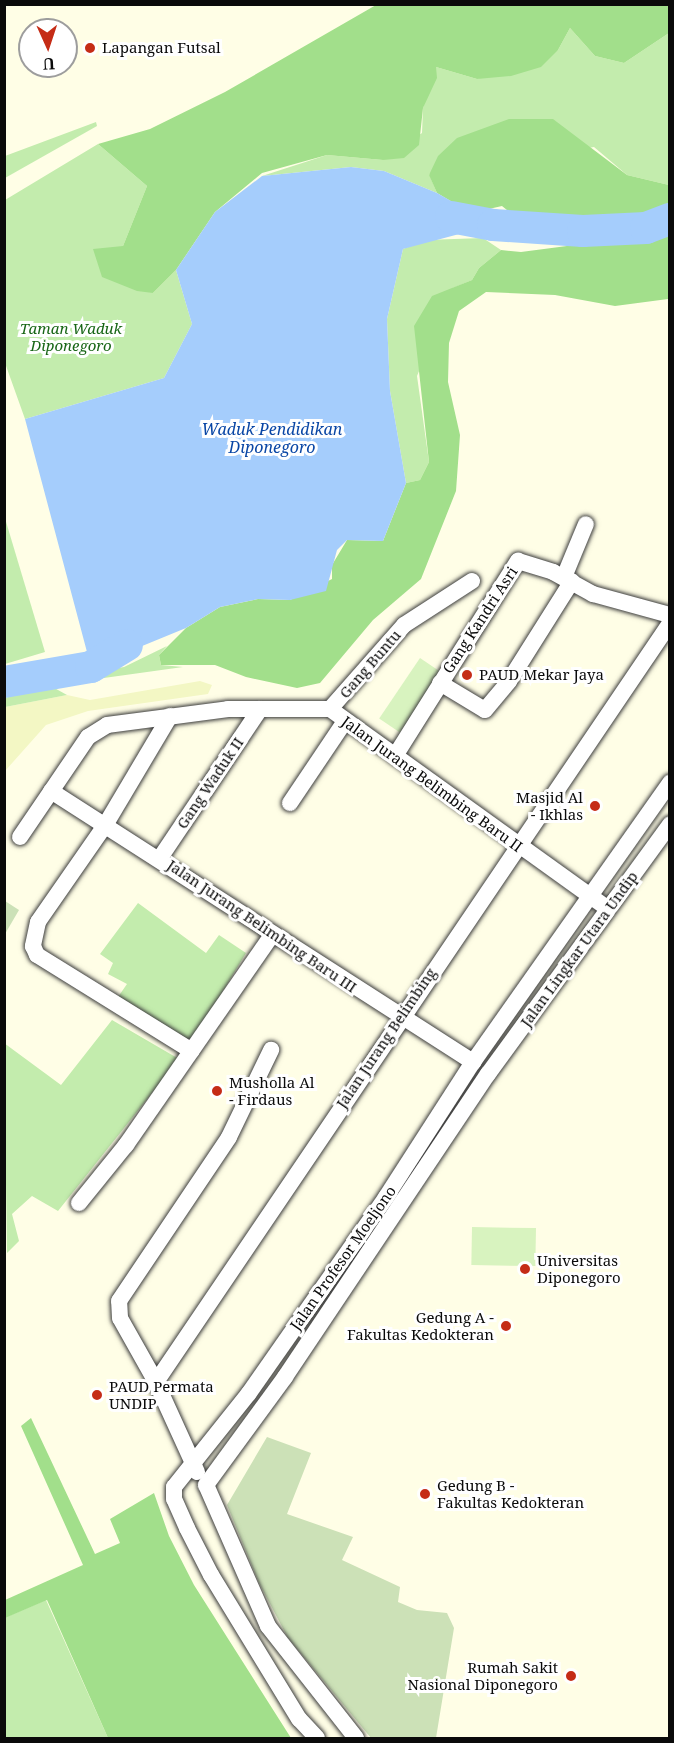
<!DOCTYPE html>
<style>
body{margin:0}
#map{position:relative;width:674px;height:1743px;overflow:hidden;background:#fffee6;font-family:"Noto Serif",serif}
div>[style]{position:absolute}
.farmland>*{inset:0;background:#f3f7c4}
.green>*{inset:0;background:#c3ecad}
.forest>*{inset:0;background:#a2df8b}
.cemetery>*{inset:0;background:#cce1b7}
.pitch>*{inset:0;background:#d8f3bf;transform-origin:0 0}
.water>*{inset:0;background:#a5cdfc}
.river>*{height:32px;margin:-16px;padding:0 16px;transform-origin:16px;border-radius:16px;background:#a5cdfc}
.roads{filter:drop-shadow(0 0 2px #3d3d3d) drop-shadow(0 0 2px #3d3d3d)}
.minor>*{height:16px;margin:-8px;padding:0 8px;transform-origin:8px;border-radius:8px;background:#fff}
.dots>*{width:16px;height:16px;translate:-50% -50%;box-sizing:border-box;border:3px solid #fff;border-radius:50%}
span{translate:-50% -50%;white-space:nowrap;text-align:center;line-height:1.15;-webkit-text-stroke:6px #fff;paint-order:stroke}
.poi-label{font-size:15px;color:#0a0a0a}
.left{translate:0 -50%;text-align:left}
.right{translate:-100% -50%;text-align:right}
.park-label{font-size:15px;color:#186616;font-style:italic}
.street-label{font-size:15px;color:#0a0a0a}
.water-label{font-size:16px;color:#0946a5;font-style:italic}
.frame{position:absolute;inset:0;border:6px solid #0a0a0a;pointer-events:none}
.north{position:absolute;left:18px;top:18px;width:60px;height:60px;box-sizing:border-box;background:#fff;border:2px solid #9d9d9d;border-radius:50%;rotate:177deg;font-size:16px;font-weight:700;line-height:24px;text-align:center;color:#0a0a0a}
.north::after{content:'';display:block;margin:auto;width:21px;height:27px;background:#c52c16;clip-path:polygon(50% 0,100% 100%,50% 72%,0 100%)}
</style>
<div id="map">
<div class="farmland">
<i style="clip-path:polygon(200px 681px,212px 685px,208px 694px,88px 711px,46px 725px,5px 771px,5px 707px,67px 695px,90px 700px)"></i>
</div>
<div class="green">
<i style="clip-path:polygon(570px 28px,595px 56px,624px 63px,669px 33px,669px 185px,627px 175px,594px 147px,429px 174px,437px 193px,384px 171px,351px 167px,262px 176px,327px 155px,383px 160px,422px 133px,423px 108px,436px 67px,477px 79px,558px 50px)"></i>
<i style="clip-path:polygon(96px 122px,97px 126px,5px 178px,5px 156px)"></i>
<i style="clip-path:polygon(98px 144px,147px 186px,123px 246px,153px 293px,176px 270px,192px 324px,164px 378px,25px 419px,5px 363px,5px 200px)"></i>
<i style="clip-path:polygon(483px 238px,501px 250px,479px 268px,472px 280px,453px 288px,417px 376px,429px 462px,420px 480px,406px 483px,390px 391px,387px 319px,403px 249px,426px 240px)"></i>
<i style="clip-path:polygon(4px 515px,45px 652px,5px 664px,4px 664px)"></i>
<i style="clip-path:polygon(167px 646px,159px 655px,161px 665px,183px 667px,75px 682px,74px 676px,124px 667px)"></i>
<i style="clip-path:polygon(49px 685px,67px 695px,5px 707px,5px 698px)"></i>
<i style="clip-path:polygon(138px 903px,206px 953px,219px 935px,246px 953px,194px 1039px,182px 1039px,118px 997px,127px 984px,108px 974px,113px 963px,100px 954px)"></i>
<i style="clip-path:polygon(112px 1020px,179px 1059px,58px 1211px,32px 1196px,12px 1214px,19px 1241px,7px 1253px,4px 1043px,61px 1085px)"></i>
<i style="clip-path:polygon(46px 1600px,108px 1738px,5px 1738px,4px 1618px)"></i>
</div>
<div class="forest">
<i style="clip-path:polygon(376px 5px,669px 5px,669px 33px,624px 63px,595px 56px,570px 28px,558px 50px,541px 67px,511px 76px,477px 79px,436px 67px,437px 78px,423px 108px,419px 145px,404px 158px,383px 160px,327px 155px,262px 173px,215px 212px,176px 270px,153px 293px,137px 291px,102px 277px,93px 249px,123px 246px,147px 186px,98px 144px,150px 129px,225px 92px)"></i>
<i style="clip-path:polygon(509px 119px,553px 119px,627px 175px,669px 185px,669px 208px,632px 220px,577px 223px,517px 218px,502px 206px,471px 213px,437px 193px,429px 175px,438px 156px,457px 138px)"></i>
<i style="clip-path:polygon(669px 229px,668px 299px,615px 306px,555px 295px,486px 292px,459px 311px,449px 343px,448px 382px,460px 435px,456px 491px,421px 579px,373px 620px,320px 683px,297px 688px,246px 677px,215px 665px,161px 665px,159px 655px,186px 628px,220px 607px,258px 599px,290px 600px,332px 579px,332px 565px,347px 540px,383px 541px,406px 483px,420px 480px,429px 462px,414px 326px,432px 296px,472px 280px,479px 268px,501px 250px,521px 252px,651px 235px)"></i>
<i style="clip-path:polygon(31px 1418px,95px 1554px,120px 1543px,110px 1519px,154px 1493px,169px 1536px,194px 1585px,291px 1738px,108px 1738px,47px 1600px,5px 1618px,5px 1600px,83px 1565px,21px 1426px)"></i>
</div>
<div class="cemetery">
<i style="clip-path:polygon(5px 901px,19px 910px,5px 934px)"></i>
<i style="clip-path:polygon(267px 1437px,311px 1453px,287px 1514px,353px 1537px,342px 1560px,400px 1587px,398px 1602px,417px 1610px,447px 1613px,454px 1628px,436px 1738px,371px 1738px,288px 1638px,259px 1583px,227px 1505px)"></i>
</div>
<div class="pitch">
<i style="left:420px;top:658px;width:25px;height:73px;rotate:34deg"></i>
<i style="left:472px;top:1227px;width:64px;height:38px;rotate:1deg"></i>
</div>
<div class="water">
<i style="clip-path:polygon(351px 167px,384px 171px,437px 193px,493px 225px,403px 249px,387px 319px,390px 391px,406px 483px,383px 541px,347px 540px,337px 550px,326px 591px,290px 600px,258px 599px,220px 607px,186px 628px,91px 667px,25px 419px,164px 378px,192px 324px,176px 270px,215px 212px,262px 176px)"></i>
</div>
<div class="river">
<i style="left:451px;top:217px;width:43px;rotate:10.8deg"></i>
<i style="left:493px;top:225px;width:90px;rotate:3.8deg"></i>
<i style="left:583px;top:231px;width:63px;rotate:-2.7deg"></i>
<i style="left:646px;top:228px;width:26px;rotate:-21deg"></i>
<i style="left:4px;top:682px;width:88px;rotate:-9.8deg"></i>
<i style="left:91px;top:667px;width:42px;rotate:-31.4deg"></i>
</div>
<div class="roads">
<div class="minor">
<i style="left:564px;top:577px;width:57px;rotate:-67.5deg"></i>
<i style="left:440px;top:683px;width:52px;rotate:31deg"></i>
<i style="left:485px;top:710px;width:38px;rotate:-50deg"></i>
<i style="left:509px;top:681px;width:118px;rotate:-57.8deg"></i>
<i style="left:330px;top:709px;width:112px;rotate:-48.6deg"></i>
<i style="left:404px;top:625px;width:81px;rotate:-32.9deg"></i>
<i style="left:170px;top:716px;width:126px;rotate:120.7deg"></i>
<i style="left:106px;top:824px;width:119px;rotate:124.8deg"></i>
<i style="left:38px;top:922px;width:25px;rotate:102deg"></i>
<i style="left:33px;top:946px;width:10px;rotate:66deg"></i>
<i style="left:37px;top:955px;width:182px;rotate:31.8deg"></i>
<i style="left:395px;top:756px;width:231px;rotate:-57.8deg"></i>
<i style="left:518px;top:561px;width:37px;rotate:17deg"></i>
<i style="left:553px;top:572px;width:46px;rotate:28.8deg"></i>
<i style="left:593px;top:594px;width:80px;rotate:15.3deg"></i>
<i style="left:51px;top:791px;width:502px;rotate:32.71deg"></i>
<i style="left:290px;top:803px;width:99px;rotate:-56.1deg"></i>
<i style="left:20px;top:837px;width:121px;rotate:-55.8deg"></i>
<i style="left:88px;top:737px;width:22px;rotate:-32deg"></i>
<i style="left:107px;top:725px;width:122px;rotate:-7.5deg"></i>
<i style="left:228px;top:709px;width:102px"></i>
<i style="left:330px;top:709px;width:342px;rotate:35.7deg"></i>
<i style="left:160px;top:858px;width:179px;rotate:-56.1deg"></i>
<i style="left:79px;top:1203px;width:75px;rotate:-51deg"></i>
<i style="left:126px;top:1145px;width:256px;rotate:-55.2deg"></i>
<i style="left:156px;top:1382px;width:73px;rotate:-119.4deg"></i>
<i style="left:120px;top:1318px;width:17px;rotate:-93deg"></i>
<i style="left:119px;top:1301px;width:197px;rotate:-56.1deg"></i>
<i style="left:229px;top:1137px;width:97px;rotate:-64.2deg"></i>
<i style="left:197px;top:1472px;width:99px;rotate:-114.5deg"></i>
<i style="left:156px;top:1382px;width:917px;rotate:-55.89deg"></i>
<i style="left:317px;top:1738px;width:26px;rotate:-133deg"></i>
<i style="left:299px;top:1719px;width:169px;rotate:-121.4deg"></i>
<i style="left:211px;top:1575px;width:53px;rotate:-117.1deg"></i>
<i style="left:187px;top:1528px;width:32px;rotate:-114deg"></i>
<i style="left:174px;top:1499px;width:12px;rotate:-90deg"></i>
<i style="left:174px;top:1487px;width:120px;rotate:-51.4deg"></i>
<i style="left:249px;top:1393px;width:239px;rotate:-55deg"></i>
<i style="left:386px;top:1197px;width:161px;rotate:-57.2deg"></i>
<i style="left:473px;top:1062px;width:342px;rotate:-54.8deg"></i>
<i style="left:356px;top:1738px;width:142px;rotate:-128.2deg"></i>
<i style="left:268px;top:1626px;width:154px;rotate:-113.7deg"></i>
<i style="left:206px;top:1485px;width:134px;rotate:-53.8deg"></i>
<i style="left:285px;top:1377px;width:365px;rotate:-56.2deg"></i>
<i style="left:488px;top:1074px;width:309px;rotate:-53.9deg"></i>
</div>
</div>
<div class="dots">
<i style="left:90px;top:48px;background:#c52c16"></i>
<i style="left:467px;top:675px;background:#c52c16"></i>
<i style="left:595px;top:806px;background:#c52c16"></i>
<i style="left:217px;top:1091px;background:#c52c16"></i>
<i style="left:525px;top:1269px;background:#c52c16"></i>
<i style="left:506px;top:1326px;background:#c52c16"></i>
<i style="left:97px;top:1395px;background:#c52c16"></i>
<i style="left:425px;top:1494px;background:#c52c16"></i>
<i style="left:571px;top:1676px;background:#c52c16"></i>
</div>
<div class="poi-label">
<span class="left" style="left:102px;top:48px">Lapangan Futsal</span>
<span class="left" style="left:479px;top:675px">PAUD Mekar Jaya</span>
<span class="right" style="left:583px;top:806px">Masjid Al<br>- Ikhlas</span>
<span class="left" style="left:229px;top:1091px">Musholla Al<br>- Firdaus</span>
<span class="left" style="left:537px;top:1269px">Universitas<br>Diponegoro</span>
<span class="right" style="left:494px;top:1326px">Gedung A -<br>Fakultas Kedokteran</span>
<span class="left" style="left:109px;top:1395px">PAUD Permata<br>UNDIP</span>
<span class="left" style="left:437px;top:1494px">Gedung B -<br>Fakultas Kedokteran</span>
<span class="right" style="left:558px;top:1676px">Rumah Sakit<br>Nasional Diponegoro</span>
</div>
<div class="park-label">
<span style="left:71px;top:337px">Taman Waduk<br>Diponegoro</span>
</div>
<div class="street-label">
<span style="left:480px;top:620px;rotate:-57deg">Gang Kandri Asri</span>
<span style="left:370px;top:664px;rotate:-49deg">Gang Buntu</span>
<span style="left:210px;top:783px;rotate:-56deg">Gang Waduk II</span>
<span style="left:432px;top:784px;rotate:36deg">Jalan Jurang Belimbing Baru II</span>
<span style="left:262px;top:926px;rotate:34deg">Jalan Jurang Belimbing Baru III</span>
<span style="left:579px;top:949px;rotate:-54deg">Jalan Lingkar Utara Undip</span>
<span style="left:386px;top:1038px;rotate:-56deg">Jalan Jurang Belimbing</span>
<span style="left:343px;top:1258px;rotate:-55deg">Jalan Profesor Moeljono</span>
</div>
<div class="water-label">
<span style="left:272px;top:438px">Waduk Pendidikan<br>Diponegoro</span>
</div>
<div class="frame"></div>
<div class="north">U</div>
</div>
